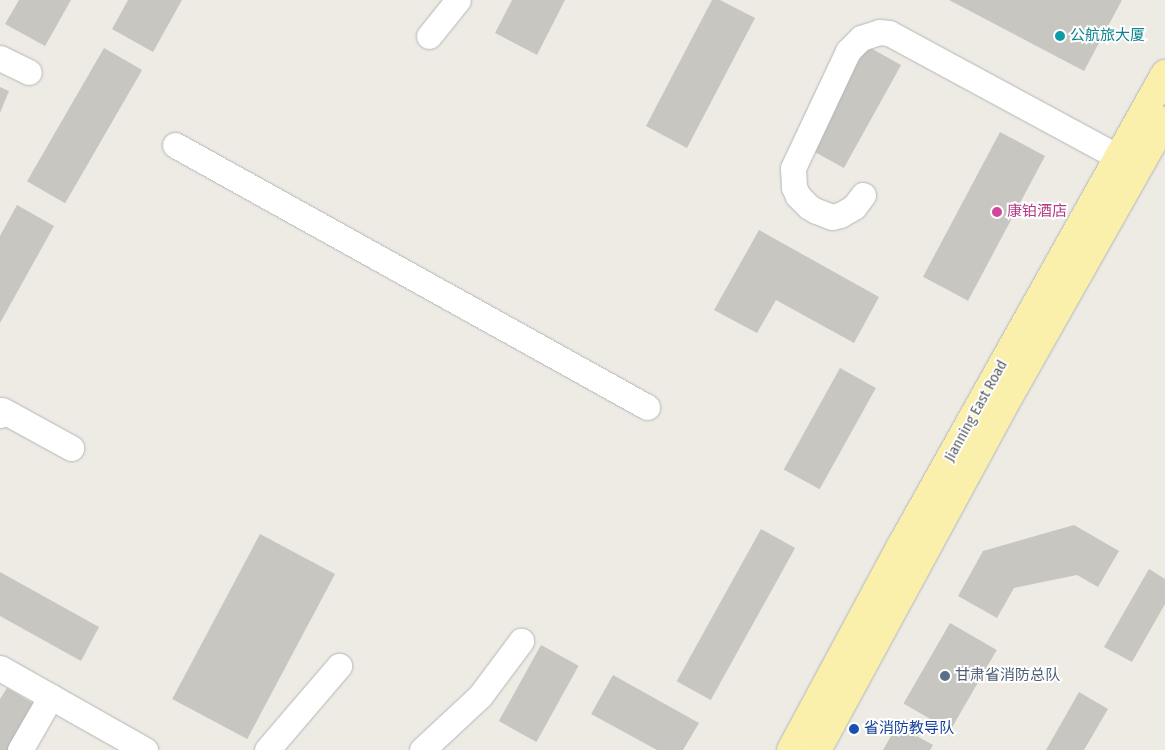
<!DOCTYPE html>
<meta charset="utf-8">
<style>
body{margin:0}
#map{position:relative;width:1165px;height:750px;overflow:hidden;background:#edebe3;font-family:"Fira Sans Condensed","Noto Sans SC",sans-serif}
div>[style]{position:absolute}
.building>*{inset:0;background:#c8c6c0;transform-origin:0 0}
.roads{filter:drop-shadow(0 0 1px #b4b6ba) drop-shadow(0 0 1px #b4b6ba)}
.minor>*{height:25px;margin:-12.5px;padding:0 12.5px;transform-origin:12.5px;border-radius:12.5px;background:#fff}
.major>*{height:28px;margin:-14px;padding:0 14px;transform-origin:14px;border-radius:14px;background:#faf0ab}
.dots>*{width:14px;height:14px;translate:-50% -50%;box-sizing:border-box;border:2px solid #fff;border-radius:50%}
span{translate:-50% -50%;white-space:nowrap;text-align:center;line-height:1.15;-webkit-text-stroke:4px #fff;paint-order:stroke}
.culture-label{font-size:15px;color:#0d838f}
.left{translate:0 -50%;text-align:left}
.hotel-label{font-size:15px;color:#b23c85}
.street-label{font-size:15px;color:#5b5f63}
.service-label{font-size:15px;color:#4e5e75}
.transit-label{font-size:15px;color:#164399}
</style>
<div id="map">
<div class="building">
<i style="clip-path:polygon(19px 0,71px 0,45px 46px,5px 24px)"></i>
<i style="clip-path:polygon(128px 0,182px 0,153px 52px,112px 29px)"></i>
<i style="clip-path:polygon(512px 0,565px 0,537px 55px,495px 33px)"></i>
<i style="clip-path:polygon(712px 0,720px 0,755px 18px,687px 148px,646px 126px)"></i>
<i style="clip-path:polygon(949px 0,1122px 0,1084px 71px)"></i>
<i style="left:867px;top:46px;width:39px;height:118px;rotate:29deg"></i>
<i style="left:104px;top:48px;width:44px;height:154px;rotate:30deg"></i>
<i style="clip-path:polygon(0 87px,9px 91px,0 113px)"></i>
<i style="left:1000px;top:132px;width:51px;height:164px;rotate:28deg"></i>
<i style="clip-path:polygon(17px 205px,54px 226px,0 323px,0 236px)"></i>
<i style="clip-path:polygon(759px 230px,879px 297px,854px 343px,776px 300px,757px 333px,714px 310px)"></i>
<i style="left:840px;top:368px;width:41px;height:116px;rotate:29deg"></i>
<i style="clip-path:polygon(1074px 525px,1119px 551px,1098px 587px,1077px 575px,1014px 588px,997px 618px,958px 596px,983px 551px)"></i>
<i style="left:761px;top:529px;width:39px;height:174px;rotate:29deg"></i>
<i style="left:260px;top:534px;width:85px;height:187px;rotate:28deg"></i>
<i style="clip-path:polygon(1149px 569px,1165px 579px,1165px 604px,1132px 662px,1104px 647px)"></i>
<i style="clip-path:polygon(0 572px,99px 627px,81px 661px,0 616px)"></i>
<i style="left:950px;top:623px;width:54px;height:93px;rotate:30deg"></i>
<i style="left:541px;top:645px;width:43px;height:87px;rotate:29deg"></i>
<i style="clip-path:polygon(613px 675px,699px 723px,683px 750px,657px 750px,591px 714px)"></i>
<i style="clip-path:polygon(7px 688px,41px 708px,16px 750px,0 750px,0 699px)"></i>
<i style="clip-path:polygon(1079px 692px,1108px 709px,1084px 750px,1046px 750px)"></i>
<i style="clip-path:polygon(897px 725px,933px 745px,930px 750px,883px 750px)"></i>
</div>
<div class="roads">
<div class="minor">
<i style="left:429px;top:36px;width:46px;rotate:-51.1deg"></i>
<i style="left:0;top:58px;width:32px;rotate:26deg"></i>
<i style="left:175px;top:145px;width:540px;rotate:29.03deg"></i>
<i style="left:863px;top:195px;width:15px;rotate:127deg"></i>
<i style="left:854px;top:207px;width:16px;rotate:150deg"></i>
<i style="left:840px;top:215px;width:8px;rotate:166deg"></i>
<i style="left:832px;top:217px;width:17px;rotate:-159deg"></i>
<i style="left:816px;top:211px;width:8px;rotate:-150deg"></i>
<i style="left:809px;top:207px;width:16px;rotate:-135deg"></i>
<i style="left:798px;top:196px;width:10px;rotate:-114deg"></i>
<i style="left:794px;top:187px;width:19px;rotate:-93deg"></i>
<i style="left:793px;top:168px;width:129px;rotate:-64.8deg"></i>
<i style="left:848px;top:51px;width:18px;rotate:-45deg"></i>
<i style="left:861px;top:38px;width:19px;rotate:-18deg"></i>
<i style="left:879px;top:32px;width:10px;rotate:6deg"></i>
<i style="left:889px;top:33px;width:260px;rotate:28.4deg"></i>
<i style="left:0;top:415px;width:5px;rotate:-68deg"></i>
<i style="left:2px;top:410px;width:79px;rotate:28.8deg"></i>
<i style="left:0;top:668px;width:167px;rotate:29.5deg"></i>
<i style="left:20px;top:750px;width:62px;rotate:-60.1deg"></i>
<i style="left:267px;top:750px;width:111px;rotate:-49.4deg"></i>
<i style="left:422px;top:750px;width:79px;rotate:-43deg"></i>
<i style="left:480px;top:696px;width:69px;rotate:-53.3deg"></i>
</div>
<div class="major">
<i style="left:791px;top:750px;width:232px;rotate:-61.7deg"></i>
<i style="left:901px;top:546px;width:541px;rotate:-60.78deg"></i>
<i style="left:817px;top:750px;width:406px;rotate:-61.5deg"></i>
<i style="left:1011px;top:393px;width:313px;rotate:-60.5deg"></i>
</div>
</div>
<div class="dots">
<i style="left:1060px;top:36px;background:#0f9aa8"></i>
<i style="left:997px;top:212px;background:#d1479c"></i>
<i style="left:945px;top:676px;background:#5c6f8a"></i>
<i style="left:854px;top:729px;background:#1a4fb4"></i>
</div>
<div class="culture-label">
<span class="left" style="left:1070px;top:36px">公航旅大厦</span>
</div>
<div class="hotel-label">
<span class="left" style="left:1007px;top:212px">康铂酒店</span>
</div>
<div class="street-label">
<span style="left:976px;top:411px;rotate:-61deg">Jianning East Road</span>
</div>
<div class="service-label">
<span class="left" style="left:955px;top:676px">甘肃省消防总队</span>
</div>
<div class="transit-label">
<span class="left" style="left:864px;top:729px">省消防教导队</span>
</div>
</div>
